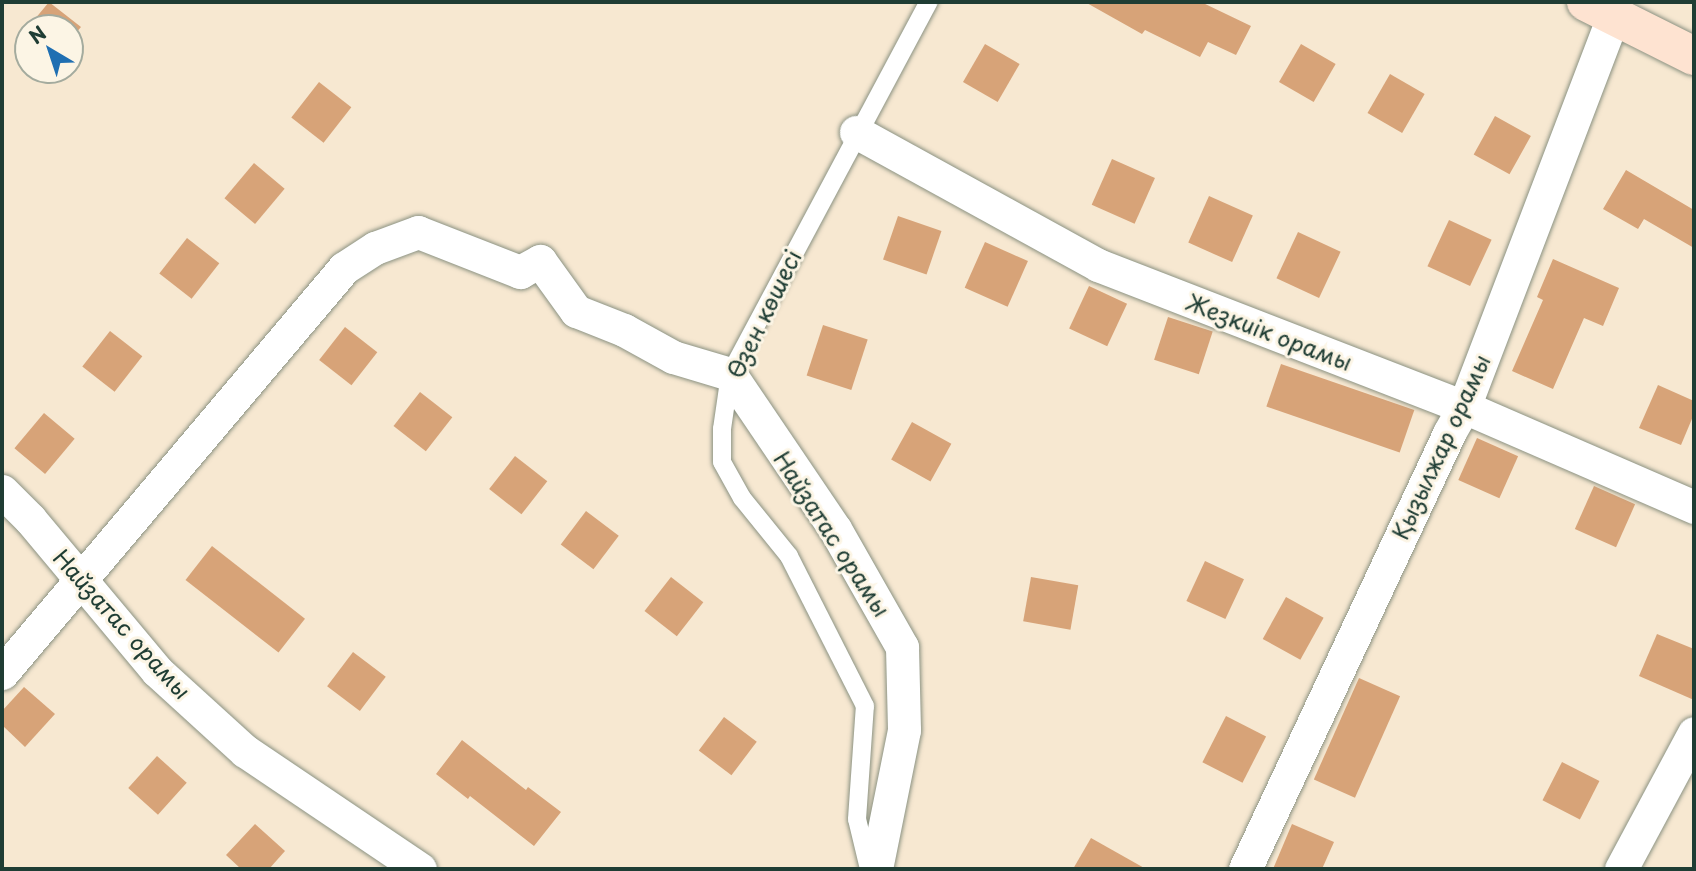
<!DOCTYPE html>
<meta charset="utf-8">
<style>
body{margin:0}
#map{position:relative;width:1696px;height:871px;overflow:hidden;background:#f7e8d1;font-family:"Playpen Sans",sans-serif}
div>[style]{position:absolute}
.building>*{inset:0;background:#d7a378;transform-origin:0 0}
.roads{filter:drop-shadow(0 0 2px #8b9282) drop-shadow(0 0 2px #8b9282)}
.lane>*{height:18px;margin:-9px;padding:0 9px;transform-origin:9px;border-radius:9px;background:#fff}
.street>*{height:33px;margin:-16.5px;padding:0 16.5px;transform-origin:16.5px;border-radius:16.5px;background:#fff}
.secondary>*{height:38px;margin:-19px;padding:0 19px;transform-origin:19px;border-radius:19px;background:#fee3d1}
span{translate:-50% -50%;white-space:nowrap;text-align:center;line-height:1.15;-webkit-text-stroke:6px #fcf5e5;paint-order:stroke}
.street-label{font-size:23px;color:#1f3d34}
.frame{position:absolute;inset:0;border:4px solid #1f3d34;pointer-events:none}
.north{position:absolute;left:14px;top:14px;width:70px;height:70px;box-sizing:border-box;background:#fcf5e5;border:2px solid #a4ab9e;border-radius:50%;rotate:321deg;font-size:19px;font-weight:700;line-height:28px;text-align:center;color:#1f3d34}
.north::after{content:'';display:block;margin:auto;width:24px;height:32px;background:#1f6fb2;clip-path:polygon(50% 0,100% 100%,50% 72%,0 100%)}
</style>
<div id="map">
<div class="building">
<i style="clip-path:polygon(49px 2px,81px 27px,70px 40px,70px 28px,28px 28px,28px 43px,20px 37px)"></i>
<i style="clip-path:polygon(1085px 2px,1201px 2px,1251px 26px,1236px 55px,1208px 42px,1200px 57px,1145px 30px,1142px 34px)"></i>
<i style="left:985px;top:44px;width:40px;height:44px;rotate:30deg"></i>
<i style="left:1301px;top:44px;width:40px;height:44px;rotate:30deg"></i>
<i style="left:1390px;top:74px;width:40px;height:45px;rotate:30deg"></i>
<i style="left:319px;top:82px;width:41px;height:45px;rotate:38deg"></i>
<i style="left:1495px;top:116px;width:41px;height:44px;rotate:29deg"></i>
<i style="left:1112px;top:159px;width:47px;height:50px;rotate:24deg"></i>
<i style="left:254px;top:163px;width:40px;height:46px;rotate:40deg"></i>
<i style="clip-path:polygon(1626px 170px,1694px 210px,1694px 248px,1644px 219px,1638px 229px,1603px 209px)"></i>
<i style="left:1209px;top:196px;width:48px;height:51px;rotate:24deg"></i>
<i style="left:898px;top:216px;width:46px;height:46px;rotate:19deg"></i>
<i style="left:1449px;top:220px;width:47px;height:51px;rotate:25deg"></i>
<i style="left:1298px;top:232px;width:47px;height:51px;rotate:25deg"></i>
<i style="left:187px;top:238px;width:41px;height:45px;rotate:38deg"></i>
<i style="left:985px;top:242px;width:47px;height:50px;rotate:24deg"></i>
<i style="clip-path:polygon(1553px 259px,1619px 288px,1603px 326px,1584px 318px,1553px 389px,1512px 371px,1543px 300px,1537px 297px)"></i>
<i style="left:1089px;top:286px;width:42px;height:47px;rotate:25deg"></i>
<i style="left:1168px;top:317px;width:47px;height:45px;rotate:18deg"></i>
<i style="left:823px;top:325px;width:47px;height:53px;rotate:18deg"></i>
<i style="left:345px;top:327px;width:41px;height:42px;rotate:38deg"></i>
<i style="left:110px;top:331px;width:41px;height:45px;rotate:38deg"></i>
<i style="left:1281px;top:364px;width:141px;height:45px;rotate:19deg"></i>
<i style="clip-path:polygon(1658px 385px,1694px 401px,1694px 414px,1681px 445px,1639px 428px)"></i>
<i style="left:420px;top:392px;width:41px;height:43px;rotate:38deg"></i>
<i style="left:44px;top:413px;width:40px;height:46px;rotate:40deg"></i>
<i style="left:912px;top:422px;width:45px;height:43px;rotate:29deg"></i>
<i style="left:1477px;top:438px;width:45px;height:46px;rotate:24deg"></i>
<i style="left:515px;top:456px;width:41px;height:42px;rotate:38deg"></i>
<i style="left:1594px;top:486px;width:45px;height:47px;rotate:24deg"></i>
<i style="left:586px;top:511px;width:41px;height:42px;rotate:37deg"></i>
<i style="left:212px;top:546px;width:118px;height:43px;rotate:38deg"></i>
<i style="left:1205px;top:561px;width:43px;height:44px;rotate:25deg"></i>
<i style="left:671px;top:577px;width:41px;height:43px;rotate:38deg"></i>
<i style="left:1031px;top:577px;width:48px;height:45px;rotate:10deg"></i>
<i style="left:1286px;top:597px;width:43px;height:48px;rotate:29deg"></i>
<i style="clip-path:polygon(1657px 634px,1694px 649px,1694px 700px,1639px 676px)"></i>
<i style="left:353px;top:652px;width:41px;height:43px;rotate:37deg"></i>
<i style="left:1359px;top:678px;width:45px;height:111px;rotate:24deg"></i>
<i style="clip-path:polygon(24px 687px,55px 714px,25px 747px,2px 725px,2px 711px)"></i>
<i style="left:1226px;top:716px;width:45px;height:52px;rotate:27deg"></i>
<i style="left:724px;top:717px;width:41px;height:42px;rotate:37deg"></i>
<i style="clip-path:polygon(462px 740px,526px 790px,528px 787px,561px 812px,534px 846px,470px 796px,468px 799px,436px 774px)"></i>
<i style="left:157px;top:756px;width:40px;height:43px;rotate:42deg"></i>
<i style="left:1562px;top:762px;width:42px;height:43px;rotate:27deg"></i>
<i style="clip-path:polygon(255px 824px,285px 851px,269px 869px,241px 869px,226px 855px)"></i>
<i style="clip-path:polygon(1292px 824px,1334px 842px,1322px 869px,1273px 869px)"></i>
<i style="clip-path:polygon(1091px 838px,1146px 869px,1073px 869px)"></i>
</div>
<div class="roads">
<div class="lane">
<i style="left:869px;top:869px;width:51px;rotate:-103.5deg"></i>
<i style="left:857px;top:819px;width:113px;rotate:-86deg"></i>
<i style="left:865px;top:706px;width:168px;rotate:-116.9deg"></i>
<i style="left:789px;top:556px;width:75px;rotate:-129deg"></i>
<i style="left:742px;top:498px;width:41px;rotate:-119.1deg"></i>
<i style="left:722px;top:462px;width:33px;rotate:-90deg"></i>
<i style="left:722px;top:429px;width:56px;rotate:-81.7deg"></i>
<i style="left:730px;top:374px;width:422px;rotate:-61.9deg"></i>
</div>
<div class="street">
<i style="left:856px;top:132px;width:276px;rotate:28.8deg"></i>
<i style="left:1098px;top:265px;width:393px;rotate:21.2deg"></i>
<i style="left:1464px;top:407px;width:251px;rotate:23.5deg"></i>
<i style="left:2px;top:491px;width:40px;rotate:45deg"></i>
<i style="left:30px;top:519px;width:198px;rotate:50.1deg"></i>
<i style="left:157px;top:671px;width:119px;rotate:42.3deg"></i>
<i style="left:245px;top:751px;width:211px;rotate:34deg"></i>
<i style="left:2px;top:673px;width:530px;rotate:-49.82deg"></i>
<i style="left:344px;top:268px;width:37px;rotate:-33deg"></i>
<i style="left:375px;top:248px;width:46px;rotate:-20.4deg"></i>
<i style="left:418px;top:232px;width:110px;rotate:21.4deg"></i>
<i style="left:520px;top:272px;width:23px;rotate:-29deg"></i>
<i style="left:540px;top:261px;width:62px;rotate:54.2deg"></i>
<i style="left:576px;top:311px;width:52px;rotate:21.6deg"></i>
<i style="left:624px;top:330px;width:56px;rotate:28.9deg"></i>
<i style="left:673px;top:357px;width:59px;rotate:16.6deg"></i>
<i style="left:730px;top:374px;width:187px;rotate:55.9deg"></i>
<i style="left:835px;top:529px;width:136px;rotate:60.4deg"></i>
<i style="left:902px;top:647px;width:83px;rotate:88.6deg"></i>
<i style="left:904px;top:730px;width:142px;rotate:101.4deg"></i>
<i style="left:1245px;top:869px;width:481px;rotate:-64.9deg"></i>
<i style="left:1449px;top:433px;width:30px;rotate:-60deg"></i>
<i style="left:1464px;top:407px;width:418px;rotate:-69.1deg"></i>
<i style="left:1621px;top:869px;width:154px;rotate:-61.8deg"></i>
</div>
<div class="secondary">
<i style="left:1586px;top:2px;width:121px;rotate:26.6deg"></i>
</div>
</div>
<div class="street-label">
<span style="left:764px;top:314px;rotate:-64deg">Өзен көшесі</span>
<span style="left:1269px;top:332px;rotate:21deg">Жезкиік орамы</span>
<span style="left:1441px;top:447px;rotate:-65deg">Қызылжар орамы</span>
<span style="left:832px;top:534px;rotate:57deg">Найзатас орамы</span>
<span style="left:122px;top:624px;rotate:48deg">Найзатас орамы</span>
</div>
<div class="frame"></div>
<div class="north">N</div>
</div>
